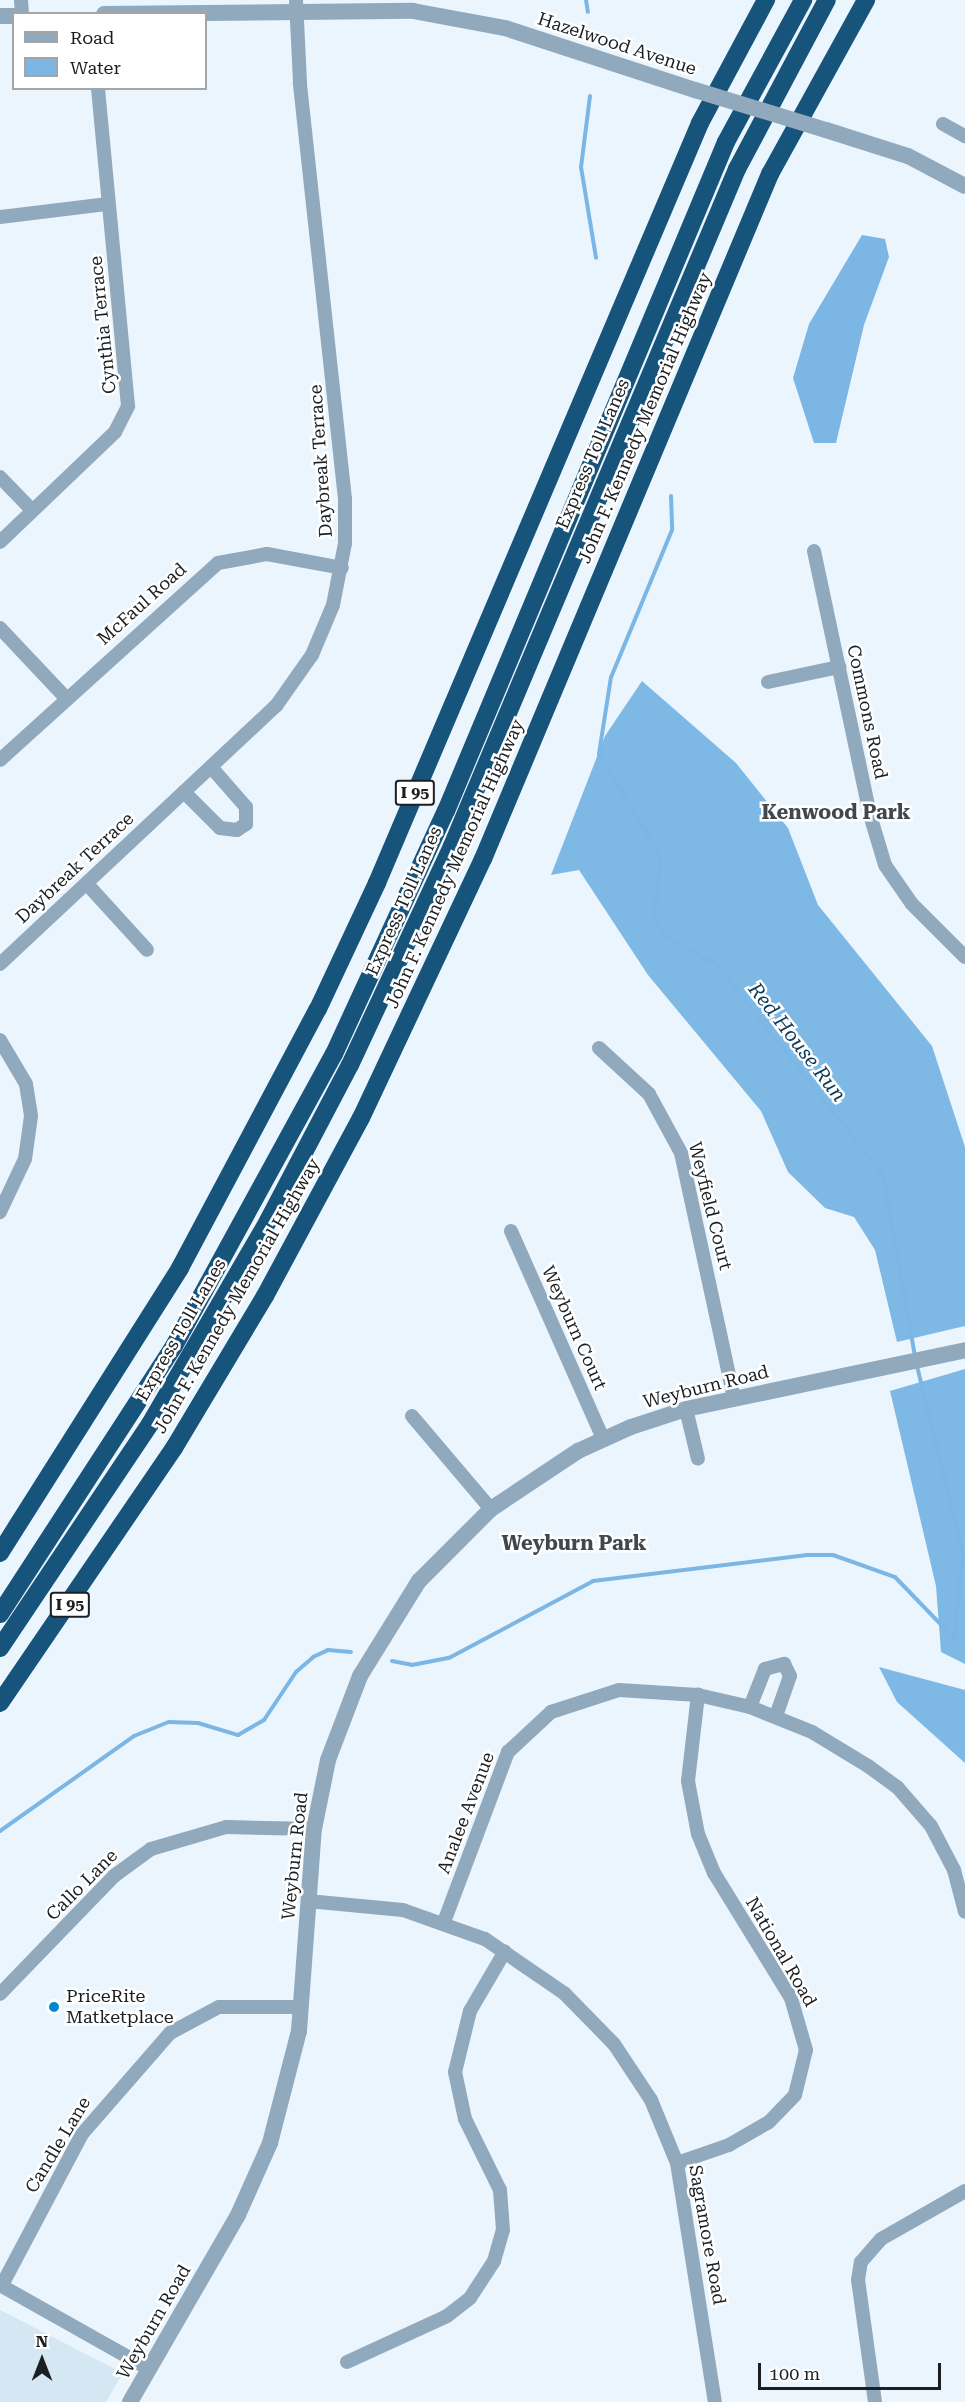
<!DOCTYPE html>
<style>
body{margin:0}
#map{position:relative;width:965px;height:2402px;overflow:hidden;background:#ebf5fe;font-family:"Roboto Serif",serif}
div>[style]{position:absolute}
.built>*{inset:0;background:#d6e7f4}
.forest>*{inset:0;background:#7eb9e6}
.water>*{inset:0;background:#7cb6e4}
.stream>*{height:4px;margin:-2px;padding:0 2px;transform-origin:2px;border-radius:2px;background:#7cb6e4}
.minor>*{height:14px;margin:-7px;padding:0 7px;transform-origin:7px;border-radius:7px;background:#90a9bd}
.tertiary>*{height:16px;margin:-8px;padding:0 8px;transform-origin:8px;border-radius:8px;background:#90a9bd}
.motorway>*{height:18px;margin:-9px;padding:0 9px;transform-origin:9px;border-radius:9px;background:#17547c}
.tertiary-bridge>*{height:16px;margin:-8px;padding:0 8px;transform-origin:8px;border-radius:8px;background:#90a9bd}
.dots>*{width:16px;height:16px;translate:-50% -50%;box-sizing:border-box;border:3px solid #fff;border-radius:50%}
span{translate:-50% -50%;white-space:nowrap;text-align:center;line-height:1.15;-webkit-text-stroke:5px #fff;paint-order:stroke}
.shield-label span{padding:2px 4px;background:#fff;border:2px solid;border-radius:4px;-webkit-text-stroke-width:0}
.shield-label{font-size:16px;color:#1b1f22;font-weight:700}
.street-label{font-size:18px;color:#1b1f22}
.poi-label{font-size:18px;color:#1b1f22}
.left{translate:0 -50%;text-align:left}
.neighbourhood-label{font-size:20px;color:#40484f;font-weight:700}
.water-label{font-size:20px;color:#0c3a59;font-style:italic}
.legend{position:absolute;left:12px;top:12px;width:195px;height:78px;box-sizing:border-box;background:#fff;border:2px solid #a4a5a7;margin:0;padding:8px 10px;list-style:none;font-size:18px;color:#1b1f22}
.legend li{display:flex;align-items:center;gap:12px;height:30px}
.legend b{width:30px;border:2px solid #a4a5a7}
.north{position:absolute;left:12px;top:2330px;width:60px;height:60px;-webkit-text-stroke:4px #fff;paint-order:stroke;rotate:0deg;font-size:16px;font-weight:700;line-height:24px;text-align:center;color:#1b1f22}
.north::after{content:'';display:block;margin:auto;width:21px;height:27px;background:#1b1f22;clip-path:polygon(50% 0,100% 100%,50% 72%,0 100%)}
.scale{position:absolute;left:758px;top:2363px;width:183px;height:27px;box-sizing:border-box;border:3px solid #1b1f22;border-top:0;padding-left:8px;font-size:18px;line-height:21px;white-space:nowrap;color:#1b1f22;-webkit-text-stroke:4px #fff;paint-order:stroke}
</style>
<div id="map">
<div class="built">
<i style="clip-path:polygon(0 2310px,123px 2373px,106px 2402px,0 2402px)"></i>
</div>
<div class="forest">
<i style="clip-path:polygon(642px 681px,736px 763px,788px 828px,818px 905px,932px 1046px,965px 1147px,965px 1326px,897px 1342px,875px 1250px,854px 1217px,825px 1208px,788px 1172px,761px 1111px,648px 975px,579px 870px,551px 875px,605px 736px)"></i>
<i style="clip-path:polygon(965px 1369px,965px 1664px,941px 1652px,936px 1586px,890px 1391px)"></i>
<i style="clip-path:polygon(879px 1667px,965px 1690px,965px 1763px,897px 1702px)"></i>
</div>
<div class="water">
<i style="clip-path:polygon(862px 235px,885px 239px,889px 257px,864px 325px,836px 443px,814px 443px,793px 378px,809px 324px)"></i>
</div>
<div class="stream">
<i style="left:586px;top:0;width:12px;rotate:81deg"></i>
<i style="left:590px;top:96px;width:72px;rotate:97.2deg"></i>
<i style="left:581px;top:167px;width:92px;rotate:80.6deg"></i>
<i style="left:671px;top:496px;width:34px;rotate:88deg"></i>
<i style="left:672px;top:530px;width:159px;rotate:112.5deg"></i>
<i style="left:611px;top:677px;width:78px;rotate:98.9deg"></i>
<i style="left:599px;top:754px;width:120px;rotate:59deg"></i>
<i style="left:661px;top:857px;width:60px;rotate:96.7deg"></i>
<i style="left:654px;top:917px;width:21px;rotate:62deg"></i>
<i style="left:664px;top:936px;width:60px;rotate:28.7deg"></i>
<i style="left:717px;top:965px;width:268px;rotate:51.7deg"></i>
<i style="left:883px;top:1175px;width:184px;rotate:80deg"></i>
<i style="left:917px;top:1366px;width:195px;rotate:76.3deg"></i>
<i style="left:963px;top:1555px;width:83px;rotate:96.2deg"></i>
<i style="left:954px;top:1638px;width:13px;rotate:32deg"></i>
<i style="left:392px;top:1661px;width:20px;rotate:11deg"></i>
<i style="left:412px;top:1665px;width:38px;rotate:-11deg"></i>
<i style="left:449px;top:1658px;width:163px;rotate:-28.1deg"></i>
<i style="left:593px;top:1581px;width:216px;rotate:-6.9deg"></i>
<i style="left:807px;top:1555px;width:26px"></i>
<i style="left:833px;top:1555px;width:66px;rotate:19.5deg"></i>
<i style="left:895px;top:1577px;width:85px;rotate:46deg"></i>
<i style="left:0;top:1831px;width:164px;rotate:-35.3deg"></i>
<i style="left:134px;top:1736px;width:38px;rotate:-22deg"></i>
<i style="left:169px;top:1722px;width:29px;rotate:2deg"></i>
<i style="left:198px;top:1723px;width:42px;rotate:16.7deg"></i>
<i style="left:238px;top:1735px;width:30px;rotate:-30deg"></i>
<i style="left:264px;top:1720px;width:58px;rotate:-56.3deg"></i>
<i style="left:296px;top:1672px;width:23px;rotate:-41deg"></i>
<i style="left:313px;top:1657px;width:17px;rotate:-25deg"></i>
<i style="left:328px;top:1650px;width:23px;rotate:5deg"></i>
</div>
<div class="minor">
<i style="left:21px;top:0;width:14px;rotate:86deg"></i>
<i style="left:943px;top:124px;width:25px;rotate:29deg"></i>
<i style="left:0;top:217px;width:109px;rotate:-6.9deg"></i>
<i style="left:0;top:477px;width:46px;rotate:45.9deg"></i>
<i style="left:0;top:542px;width:159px;rotate:-43.7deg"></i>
<i style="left:115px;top:432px;width:29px;rotate:-63deg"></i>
<i style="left:128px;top:406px;width:319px;rotate:-95.4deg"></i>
<i style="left:814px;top:551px;width:270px;rotate:78deg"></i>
<i style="left:870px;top:815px;width:52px;rotate:73.3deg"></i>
<i style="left:885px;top:865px;width:47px;rotate:55.3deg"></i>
<i style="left:912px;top:904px;width:75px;rotate:45deg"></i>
<i style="left:0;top:628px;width:96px;rotate:46.7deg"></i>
<i style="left:768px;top:682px;width:73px;rotate:-11.9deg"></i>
<i style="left:0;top:760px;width:294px;rotate:-42.1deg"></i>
<i style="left:218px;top:563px;width:50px;rotate:-10.4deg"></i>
<i style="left:267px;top:554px;width:76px;rotate:10.6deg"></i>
<i style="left:184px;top:792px;width:51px;rotate:45deg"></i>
<i style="left:220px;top:828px;width:17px;rotate:7deg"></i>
<i style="left:237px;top:830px;width:11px;rotate:-34deg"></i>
<i style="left:246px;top:824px;width:17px;rotate:-90deg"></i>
<i style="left:246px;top:807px;width:53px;rotate:-131.2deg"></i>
<i style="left:87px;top:884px;width:89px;rotate:47.7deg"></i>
<i style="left:0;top:964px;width:378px;rotate:-43.1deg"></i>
<i style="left:276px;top:706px;width:62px;rotate:-54.8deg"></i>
<i style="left:312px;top:655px;width:54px;rotate:-67.2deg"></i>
<i style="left:333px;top:605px;width:63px;rotate:-79deg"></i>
<i style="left:345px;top:543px;width:44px;rotate:-90deg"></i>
<i style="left:345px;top:499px;width:419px;rotate:-96.2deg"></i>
<i style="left:300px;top:82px;width:82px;rotate:-92.8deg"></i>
<i style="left:0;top:1040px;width:51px;rotate:59.4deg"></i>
<i style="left:26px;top:1084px;width:32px;rotate:81deg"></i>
<i style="left:31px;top:1116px;width:43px;rotate:97.9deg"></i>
<i style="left:25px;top:1159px;width:59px;rotate:115.3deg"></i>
<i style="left:599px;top:1048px;width:68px;rotate:42.6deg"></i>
<i style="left:649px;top:1094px;width:67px;rotate:61.5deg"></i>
<i style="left:681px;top:1153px;width:252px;rotate:77.8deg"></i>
<i style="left:511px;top:1231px;width:227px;rotate:66.1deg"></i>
<i style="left:686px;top:1409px;width:51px;rotate:76.5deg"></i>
<i style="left:412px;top:1416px;width:122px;rotate:49.7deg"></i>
<i style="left:750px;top:1707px;width:41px;rotate:-68.5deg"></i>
<i style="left:765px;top:1669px;width:20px;rotate:-15deg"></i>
<i style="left:784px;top:1664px;width:13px;rotate:63deg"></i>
<i style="left:790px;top:1676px;width:42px;rotate:109.3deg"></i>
<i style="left:308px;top:1901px;width:95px;rotate:5.4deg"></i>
<i style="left:403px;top:1910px;width:87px;rotate:19.5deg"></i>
<i style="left:485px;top:1939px;width:96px;rotate:34.4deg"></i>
<i style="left:564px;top:1993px;width:71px;rotate:45.6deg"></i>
<i style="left:614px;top:2044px;width:67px;rotate:56.5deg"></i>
<i style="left:651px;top:2100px;width:68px;rotate:67.6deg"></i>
<i style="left:677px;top:2163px;width:242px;rotate:81deg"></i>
<i style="left:444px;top:1922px;width:182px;rotate:-69.4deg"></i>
<i style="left:508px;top:1752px;width:59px;rotate:-42.9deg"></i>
<i style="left:551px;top:1712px;width:71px;rotate:-17.9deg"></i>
<i style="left:619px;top:1690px;width:79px;rotate:3.6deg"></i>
<i style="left:698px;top:1695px;width:53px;rotate:13deg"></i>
<i style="left:750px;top:1707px;width:67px;rotate:22deg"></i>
<i style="left:812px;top:1732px;width:66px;rotate:31.3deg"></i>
<i style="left:868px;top:1766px;width:37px;rotate:36deg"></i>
<i style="left:898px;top:1788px;width:50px;rotate:49deg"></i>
<i style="left:931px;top:1826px;width:50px;rotate:62.4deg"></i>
<i style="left:954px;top:1870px;width:43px;rotate:75.3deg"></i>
<i style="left:0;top:1994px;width:164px;rotate:-46deg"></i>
<i style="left:114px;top:1876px;width:46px;rotate:-36.1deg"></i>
<i style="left:151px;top:1849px;width:78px;rotate:-16.3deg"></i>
<i style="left:226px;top:1827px;width:88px;rotate:1.3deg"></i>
<i style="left:677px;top:2163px;width:55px;rotate:-19.1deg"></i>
<i style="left:729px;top:2145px;width:46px;rotate:-29.9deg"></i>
<i style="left:769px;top:2122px;width:37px;rotate:-46deg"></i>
<i style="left:795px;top:2095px;width:46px;rotate:-76.3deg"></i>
<i style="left:806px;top:2050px;width:54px;rotate:-106.1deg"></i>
<i style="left:791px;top:1998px;width:147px;rotate:-121.6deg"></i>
<i style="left:714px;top:1873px;width:42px;rotate:-112.3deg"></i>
<i style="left:698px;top:1834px;width:54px;rotate:-100.7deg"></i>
<i style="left:688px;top:1781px;width:87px;rotate:-83.4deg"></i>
<i style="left:0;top:2285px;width:171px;rotate:29.4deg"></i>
<i style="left:2px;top:2285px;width:171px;rotate:-62.1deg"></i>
<i style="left:82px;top:2134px;width:134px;rotate:-48.9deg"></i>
<i style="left:170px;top:2033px;width:55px;rotate:-28deg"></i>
<i style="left:219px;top:2007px;width:82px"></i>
<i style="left:347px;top:2362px;width:110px;rotate:-24.7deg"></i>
<i style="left:447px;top:2316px;width:29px;rotate:-38deg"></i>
<i style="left:470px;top:2298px;width:44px;rotate:-57deg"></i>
<i style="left:494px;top:2261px;width:32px;rotate:-74deg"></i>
<i style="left:503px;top:2230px;width:40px;rotate:-94.3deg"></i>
<i style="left:500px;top:2190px;width:79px;rotate:-116.2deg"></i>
<i style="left:465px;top:2119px;width:48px;rotate:-102deg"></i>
<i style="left:455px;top:2072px;width:63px;rotate:-76.2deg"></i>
<i style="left:470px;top:2011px;width:69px;rotate:-59.7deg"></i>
<i style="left:875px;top:2402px;width:123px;rotate:-97.9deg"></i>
<i style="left:858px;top:2280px;width:18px;rotate:-81deg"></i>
<i style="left:861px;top:2262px;width:30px;rotate:-49deg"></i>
<i style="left:881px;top:2239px;width:97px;rotate:-29.7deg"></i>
</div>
<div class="tertiary">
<i style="left:104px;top:14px;width:309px;rotate:-0.6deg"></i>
<i style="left:413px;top:11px;width:94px;rotate:10.5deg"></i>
<i style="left:505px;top:28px;width:200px;rotate:18.1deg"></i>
<i style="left:0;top:16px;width:14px"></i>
<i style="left:826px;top:130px;width:86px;rotate:17.6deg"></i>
<i style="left:908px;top:156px;width:64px;rotate:27.8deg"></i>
<i style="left:130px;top:2402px;width:216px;rotate:-60deg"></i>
<i style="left:238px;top:2215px;width:79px;rotate:-66deg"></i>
<i style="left:270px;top:2143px;width:116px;rotate:-75.5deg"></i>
<i style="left:299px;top:2031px;width:203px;rotate:-85.8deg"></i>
<i style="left:314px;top:1829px;width:70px;rotate:-78.5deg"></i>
<i style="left:328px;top:1760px;width:90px;rotate:-69.1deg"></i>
<i style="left:360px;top:1676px;width:112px;rotate:-58.2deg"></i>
<i style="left:419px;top:1581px;width:102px;rotate:-45deg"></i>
<i style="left:491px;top:1509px;width:105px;rotate:-33.7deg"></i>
<i style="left:578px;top:1451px;width:58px;rotate:-24.4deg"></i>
<i style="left:631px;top:1427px;width:58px;rotate:-18.1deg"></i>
<i style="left:686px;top:1409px;width:285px;rotate:-11.9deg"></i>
</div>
<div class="motorway">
<i style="left:0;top:1553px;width:337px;rotate:-57.7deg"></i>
<i style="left:180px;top:1268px;width:293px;rotate:-62deg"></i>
<i style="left:318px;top:1009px;width:139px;rotate:-64.9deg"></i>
<i style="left:377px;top:883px;width:826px;rotate:-66.97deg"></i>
<i style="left:700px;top:123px;width:140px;rotate:-61.8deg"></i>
<i style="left:0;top:1614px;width:320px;rotate:-57deg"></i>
<i style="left:174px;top:1346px;width:333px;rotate:-61.3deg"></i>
<i style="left:334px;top:1054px;width:268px;rotate:-65.3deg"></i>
<i style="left:446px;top:811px;width:725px;rotate:-67.29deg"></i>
<i style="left:726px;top:142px;width:162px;rotate:-61.5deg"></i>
<i style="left:0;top:1648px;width:270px;rotate:-56.2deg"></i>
<i style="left:150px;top:1424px;width:235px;rotate:-59.8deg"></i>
<i style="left:268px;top:1221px;width:176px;rotate:-62.3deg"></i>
<i style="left:350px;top:1065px;width:242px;rotate:-65deg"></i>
<i style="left:452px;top:846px;width:735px;rotate:-67.17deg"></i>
<i style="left:737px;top:169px;width:191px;rotate:-62deg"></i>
<i style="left:0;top:1703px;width:309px;rotate:-55.7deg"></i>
<i style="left:174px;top:1448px;width:177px;rotate:-59.1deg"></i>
<i style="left:265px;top:1296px;width:202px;rotate:-61.7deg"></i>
<i style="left:361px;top:1118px;width:286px;rotate:-64.8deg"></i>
<i style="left:483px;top:859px;width:743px;rotate:-67.27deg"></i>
<i style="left:770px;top:174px;width:199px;rotate:-61.1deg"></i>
</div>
<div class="tertiary-bridge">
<i style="left:695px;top:90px;width:137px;rotate:17deg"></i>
</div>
<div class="dots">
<i style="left:54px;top:2007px;background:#0087ce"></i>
</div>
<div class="shield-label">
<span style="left:415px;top:793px">I 95</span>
<span style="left:70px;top:1605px">I 95</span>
</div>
<div class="street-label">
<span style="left:617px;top:44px;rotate:18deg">Hazelwood Avenue</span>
<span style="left:103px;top:325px;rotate:-96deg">Cynthia Terrace</span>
<span style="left:645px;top:418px;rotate:-67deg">John F. Kennedy Memorial Highway</span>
<span style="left:593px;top:454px;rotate:-67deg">Express Toll Lanes</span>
<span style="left:321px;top:461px;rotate:-94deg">Daybreak Terrace</span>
<span style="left:142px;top:604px;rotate:-42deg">McFaul Road</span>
<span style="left:867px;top:712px;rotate:78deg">Commons Road</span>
<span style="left:455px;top:864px;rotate:-66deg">John F. Kennedy Memorial Highway</span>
<span style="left:75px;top:868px;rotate:-43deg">Daybreak Terrace</span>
<span style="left:404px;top:901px;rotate:-66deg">Express Toll Lanes</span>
<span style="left:710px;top:1206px;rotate:76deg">Weyfield Court</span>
<span style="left:237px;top:1296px;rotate:-60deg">John F. Kennedy Memorial Highway</span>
<span style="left:574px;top:1328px;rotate:66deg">Weyburn Court</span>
<span style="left:181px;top:1330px;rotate:-60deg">Express Toll Lanes</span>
<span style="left:706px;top:1387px;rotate:-14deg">Weyburn Road</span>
<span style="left:466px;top:1813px;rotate:-69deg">Analee Avenue</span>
<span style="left:295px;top:1856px;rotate:-84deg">Weyburn Road</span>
<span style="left:82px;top:1885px;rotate:-45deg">Callo Lane</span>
<span style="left:781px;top:1952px;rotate:60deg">National Road</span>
<span style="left:58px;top:2145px;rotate:-59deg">Candle Lane</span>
<span style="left:707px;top:2235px;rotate:80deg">Sagramore Road</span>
<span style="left:154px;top:2322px;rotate:-60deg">Weyburn Road</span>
</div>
<div class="poi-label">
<span class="left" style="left:66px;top:2007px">PriceRite<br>Matketplace</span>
</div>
<div class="neighbourhood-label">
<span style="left:836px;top:812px">Kenwood Park</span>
<span style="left:574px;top:1543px">Weyburn Park</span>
</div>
<div class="water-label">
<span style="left:797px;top:1042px;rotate:52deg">Red House Run</span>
</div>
<ul class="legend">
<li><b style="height:8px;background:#90a9bd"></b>Road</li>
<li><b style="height:16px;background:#7cb6e4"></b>Water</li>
</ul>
<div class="north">N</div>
<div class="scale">100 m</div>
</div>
